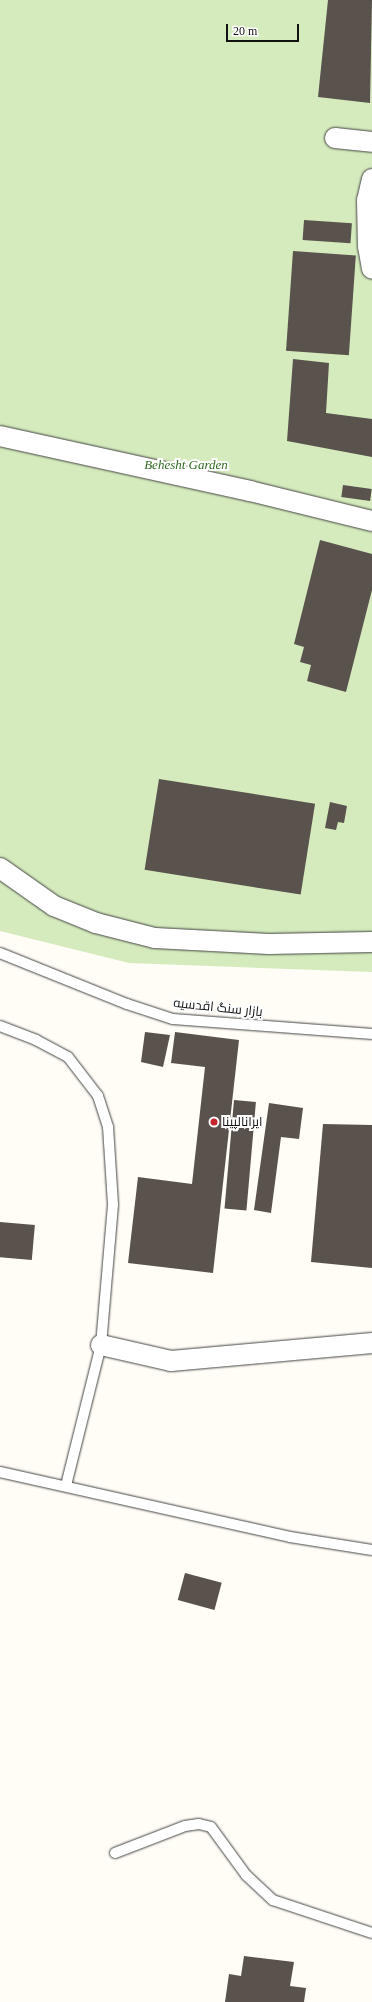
<!DOCTYPE html>
<meta charset="utf-8">
<style>
body{margin:0}
#map{position:relative;width:372px;height:2002px;overflow:hidden;background:#fffdf5;font-family:"Times New Roman",Cairo,serif}
div>[style]{position:absolute}
.green>*{inset:0;background:#d5ebbd}
.building>*{inset:0;background:#5a524d;transform-origin:0 0}
.roads{filter:drop-shadow(0 0 1px #444) drop-shadow(0 0 1px #444)}
.service>*{height:10px;margin:-5px;padding:0 5px;transform-origin:5px;border-radius:5px;background:#fff}
.minor>*{height:20px;margin:-10px;padding:0 10px;transform-origin:10px;border-radius:10px;background:#fff}
.dots>*{width:11px;height:11px;translate:-50% -50%;box-sizing:border-box;border:2px solid #fff;border-radius:50%}
span{translate:-50% -50%;white-space:nowrap;text-align:center;line-height:1.15;-webkit-text-stroke:4px #fff;paint-order:stroke}
.park-label{font-size:13px;color:#2f6b1f;font-style:italic}
.street-label{font-size:13px;color:#111}
.poi-label{font-size:13px;color:#111}
.left{translate:0 -50%;text-align:left}
.scale{position:absolute;left:226px;top:24px;width:73px;height:18px;box-sizing:border-box;border:2px solid #111;border-top:0;padding-left:5px;font-size:12px;line-height:14px;white-space:nowrap;color:#111;-webkit-text-stroke:3px #fff;paint-order:stroke}
</style>
<div id="map">
<div class="green">
<i style="clip-path:polygon(0 0,372px 0,372px 972px,129px 963px,0 931px)"></i>
</div>
<div class="building">
<i style="clip-path:polygon(328px 0,372px 0,370px 103px,318px 97px)"></i>
<i style="left:304px;top:220px;width:48px;height:20px;rotate:4deg"></i>
<i style="left:293px;top:251px;width:63px;height:100px;rotate:4deg"></i>
<i style="clip-path:polygon(293px 359px,329px 363px,326px 413px,372px 419px,372px 457px,287px 441px)"></i>
<i style="left:343px;top:485px;width:29px;height:12px;rotate:8deg"></i>
<i style="clip-path:polygon(320px 540px,372px 554px,372px 590px,346px 692px,307px 681px,311px 665px,300px 662px,304px 647px,294px 644px)"></i>
<i style="left:159px;top:779px;width:158px;height:92px;rotate:9deg"></i>
<i style="clip-path:polygon(330px 802px,347px 806px,344px 823px,338px 822px,336px 830px,325px 828px)"></i>
<i style="clip-path:polygon(145px 1032px,170px 1035px,163px 1067px,141px 1062px)"></i>
<i style="clip-path:polygon(175px 1032px,239px 1040px,213px 1273px,128px 1263px,138px 1177px,192px 1184px,205px 1067px,171px 1063px)"></i>
<i style="left:234px;top:1100px;width:22px;height:109px;rotate:5deg"></i>
<i style="clip-path:polygon(269px 1103px,303px 1108px,299px 1139px,281px 1137px,271px 1213px,254px 1210px)"></i>
<i style="clip-path:polygon(323px 1124px,372px 1125px,372px 1268px,311px 1262px)"></i>
<i style="left:0;top:1222px;width:35px;height:35px;rotate:5deg"></i>
<i style="left:185px;top:1573px;width:38px;height:28px;rotate:15deg"></i>
<i style="clip-path:polygon(244px 1956px,294px 1962px,290px 1986px,306px 1988px,304px 2002px,225px 2002px,229px 1974px,241px 1976px)"></i>
</div>
<div class="roads">
<div class="service">
<i style="left:0;top:953px;width:137px;rotate:21.9deg"></i>
<i style="left:127px;top:1004px;width:48px;rotate:18.1deg"></i>
<i style="left:173px;top:1019px;width:200px;rotate:4.3deg"></i>
<i style="left:0;top:1026px;width:39px;rotate:21deg"></i>
<i style="left:36px;top:1040px;width:36px;rotate:28deg"></i>
<i style="left:68px;top:1057px;width:49px;rotate:52.4deg"></i>
<i style="left:98px;top:1096px;width:33px;rotate:72deg"></i>
<i style="left:108px;top:1127px;width:78px;rotate:86.3deg"></i>
<i style="left:113px;top:1205px;width:141px;rotate:94.9deg"></i>
<i style="left:101px;top:1345px;width:144px;rotate:104deg"></i>
<i style="left:0;top:1472px;width:297px;rotate:12.6deg"></i>
<i style="left:290px;top:1537px;width:83px;rotate:9deg"></i>
<i style="left:115px;top:1853px;width:75px;rotate:-21.1deg"></i>
<i style="left:185px;top:1826px;width:14px;rotate:-8deg"></i>
<i style="left:199px;top:1824px;width:12px;rotate:14deg"></i>
<i style="left:211px;top:1827px;width:59px;rotate:53.9deg"></i>
<i style="left:246px;top:1875px;width:37px;rotate:43deg"></i>
<i style="left:273px;top:1900px;width:104px;rotate:18.4deg"></i>
</div>
<div class="minor">
<i style="left:335px;top:138px;width:37px;rotate:6deg"></i>
<i style="left:372px;top:179px;width:22px;rotate:103deg"></i>
<i style="left:367px;top:200px;width:46px;rotate:88.8deg"></i>
<i style="left:368px;top:246px;width:23px;rotate:80deg"></i>
<i style="left:0;top:436px;width:256px;rotate:12.4deg"></i>
<i style="left:250px;top:491px;width:126px;rotate:13.8deg"></i>
<i style="left:0;top:868px;width:66px;rotate:35.1deg"></i>
<i style="left:54px;top:906px;width:45px;rotate:22deg"></i>
<i style="left:96px;top:923px;width:61px;rotate:14.3deg"></i>
<i style="left:155px;top:938px;width:114px;rotate:3deg"></i>
<i style="left:269px;top:944px;width:103px;rotate:-1.1deg"></i>
<i style="left:101px;top:1345px;width:72px;rotate:12.9deg"></i>
<i style="left:171px;top:1361px;width:202px;rotate:-5.1deg"></i>
</div>
</div>
<div class="dots">
<i style="left:214px;top:1122px;background:#c4262e"></i>
</div>
<div class="park-label">
<span style="left:186px;top:465px">Behesht Garden</span>
</div>
<div class="street-label">
<span style="left:218px;top:1008px;rotate:6deg">بازار سنگ اقدسیه</span>
</div>
<div class="poi-label">
<span class="left" style="left:222px;top:1122px">ایرانالپینا</span>
</div>
<div class="scale">20 m</div>
</div>
